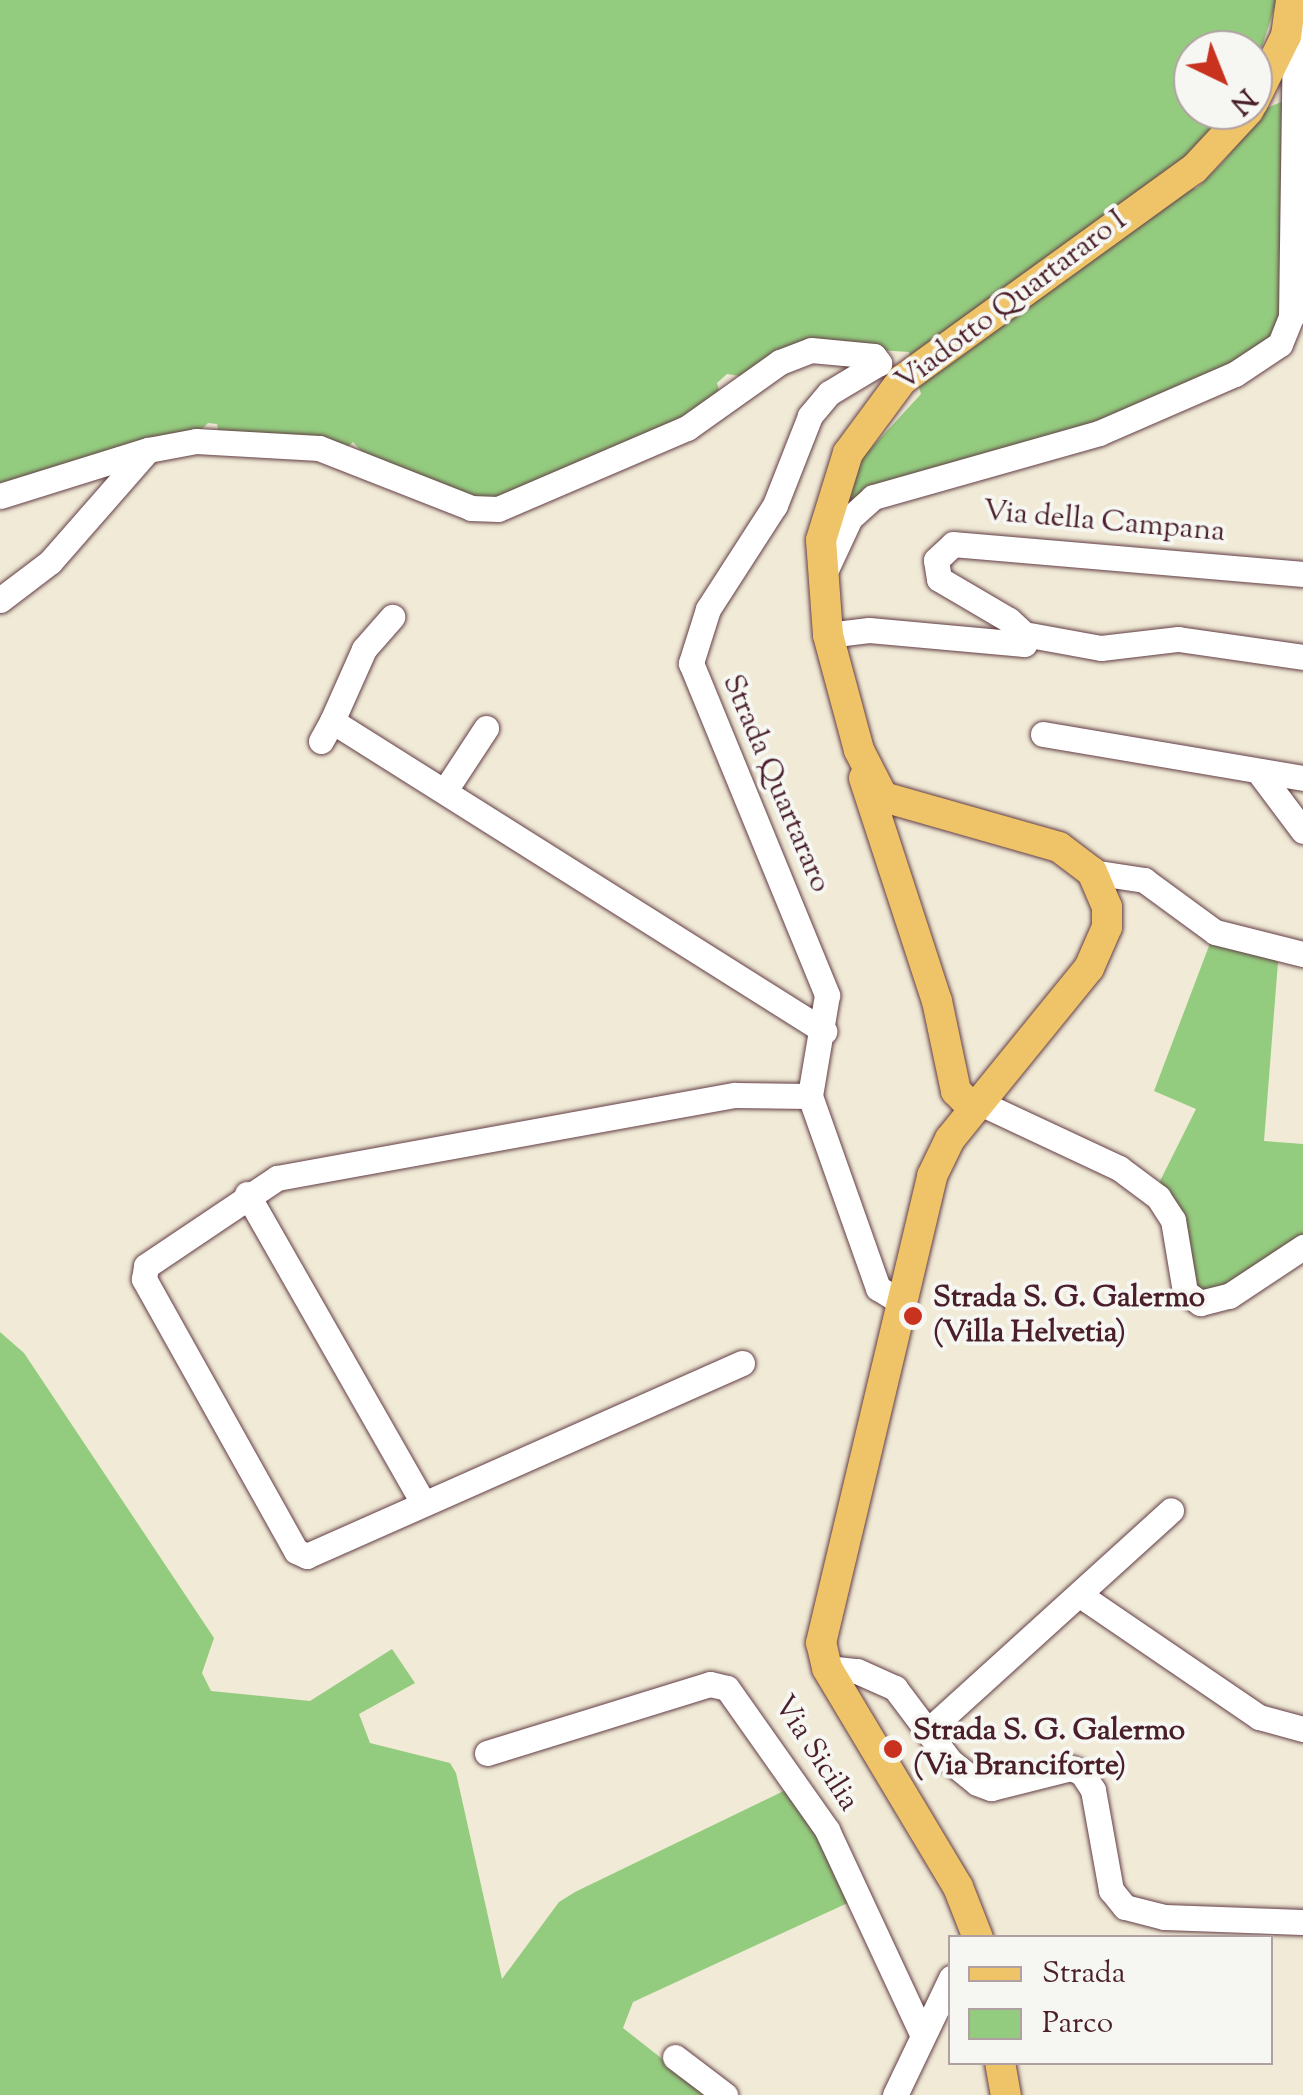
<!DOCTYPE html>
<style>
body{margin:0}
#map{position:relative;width:1303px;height:2095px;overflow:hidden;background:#f0ead6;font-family:"Sorts Mill Goudy",serif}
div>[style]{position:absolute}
.green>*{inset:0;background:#94cc7f}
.roads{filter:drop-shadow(0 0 2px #633d45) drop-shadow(0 0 2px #633d45)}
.minor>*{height:25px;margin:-12.5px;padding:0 12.5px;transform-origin:12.5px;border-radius:12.5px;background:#fff}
.major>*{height:30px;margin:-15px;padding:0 15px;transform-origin:15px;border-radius:15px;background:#efc469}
.dots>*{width:28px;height:28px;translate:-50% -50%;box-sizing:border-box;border:5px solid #f6f6f2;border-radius:50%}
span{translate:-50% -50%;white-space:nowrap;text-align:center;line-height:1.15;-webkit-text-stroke:8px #f6f6f2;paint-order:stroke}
.street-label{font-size:30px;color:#4a1f2b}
.poi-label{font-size:30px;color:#4a1f2b;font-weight:700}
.left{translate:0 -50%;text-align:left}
.legend{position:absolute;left:948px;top:1935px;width:325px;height:130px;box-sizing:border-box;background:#f6f6f2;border:2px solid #b1a0a2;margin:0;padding:12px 18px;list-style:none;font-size:30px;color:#4a1f2b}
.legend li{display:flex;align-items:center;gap:20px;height:50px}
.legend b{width:50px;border:2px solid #b1a0a2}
.north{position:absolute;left:1173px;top:30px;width:100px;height:100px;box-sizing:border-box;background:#f6f6f2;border:2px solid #b1a0a2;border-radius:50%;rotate:137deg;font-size:28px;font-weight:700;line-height:40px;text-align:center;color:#4a1f2b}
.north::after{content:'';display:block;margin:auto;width:35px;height:45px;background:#c8321e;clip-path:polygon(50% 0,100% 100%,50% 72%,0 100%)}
</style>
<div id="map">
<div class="green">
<i style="clip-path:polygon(0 0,1277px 0,1253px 74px,1253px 50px,1193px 50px,1193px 110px,1232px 110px,1184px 189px,1197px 188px,1223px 162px,1267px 108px,1288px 99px,1283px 314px,1263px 349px,1095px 425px,844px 510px,861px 459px,921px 394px,909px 352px,816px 346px,746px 377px,727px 374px,717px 383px,720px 394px,694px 419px,491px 506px,366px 456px,353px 442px,345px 450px,219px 436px,217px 424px,208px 423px,195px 436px,0 483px)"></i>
<i style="clip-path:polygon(1212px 938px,1278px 962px,1264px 1141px,1303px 1144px,1303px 1239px,1225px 1292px,1194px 1291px,1160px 1181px,1196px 1109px,1154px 1091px)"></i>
<i style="clip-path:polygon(0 1332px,24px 1353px,214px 1638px,202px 1673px,211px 1691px,310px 1701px,392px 1649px,415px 1683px,359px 1714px,370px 1743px,450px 1763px,456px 1773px,502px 1979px,559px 1902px,575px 1892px,792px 1787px,852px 1901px,633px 2002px,623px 2028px,708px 2095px,0 2095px)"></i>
</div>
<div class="roads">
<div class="minor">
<i style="left:0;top:496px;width:155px;rotate:-17.3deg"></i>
<i style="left:822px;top:578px;width:66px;rotate:-65deg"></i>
<i style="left:850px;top:518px;width:31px;rotate:-42deg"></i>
<i style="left:873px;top:497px;width:235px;rotate:-15.8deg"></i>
<i style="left:1099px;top:433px;width:148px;rotate:-23.5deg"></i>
<i style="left:1235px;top:374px;width:54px;rotate:-33.7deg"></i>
<i style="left:1280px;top:344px;width:29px;rotate:-68deg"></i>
<i style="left:1291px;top:317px;width:299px;rotate:-89.2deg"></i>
<i style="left:0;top:600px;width:63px;rotate:-37.2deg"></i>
<i style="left:50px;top:562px;width:149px;rotate:-48.8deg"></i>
<i style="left:148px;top:450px;width:49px;rotate:-10.6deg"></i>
<i style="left:196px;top:441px;width:123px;rotate:3.3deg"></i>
<i style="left:319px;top:448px;width:163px;rotate:21.5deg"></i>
<i style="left:471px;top:508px;width:27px;rotate:2deg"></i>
<i style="left:498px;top:509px;width:206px;rotate:-23.2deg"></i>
<i style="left:687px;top:428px;width:114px;rotate:-35.4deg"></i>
<i style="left:780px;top:362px;width:33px;rotate:-21deg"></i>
<i style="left:811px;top:350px;width:63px;rotate:5.4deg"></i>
<i style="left:874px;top:356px;width:9px;rotate:54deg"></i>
<i style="left:879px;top:363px;width:58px;rotate:149deg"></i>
<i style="left:829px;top:393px;width:30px;rotate:130deg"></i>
<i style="left:810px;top:416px;width:96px;rotate:111.5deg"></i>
<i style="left:775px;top:505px;width:124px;rotate:122.8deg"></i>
<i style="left:708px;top:609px;width:57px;rotate:107.5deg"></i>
<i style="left:691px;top:663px;width:359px;rotate:67.7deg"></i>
<i style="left:827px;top:995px;width:102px;rotate:99.6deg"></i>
<i style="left:810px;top:1096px;width:204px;rotate:70.5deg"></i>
<i style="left:878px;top:1288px;width:29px;rotate:31deg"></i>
<i style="left:1024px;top:634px;width:78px;rotate:10.3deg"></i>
<i style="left:1101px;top:648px;width:78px;rotate:-6.7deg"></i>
<i style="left:1178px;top:639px;width:126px;rotate:8.2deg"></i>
<i style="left:828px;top:635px;width:41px;rotate:-7deg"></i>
<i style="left:869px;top:630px;width:156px;rotate:5.2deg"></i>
<i style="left:1024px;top:644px;width:10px;rotate:-90deg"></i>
<i style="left:1024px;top:634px;width:21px;rotate:-137deg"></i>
<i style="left:1009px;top:620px;width:81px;rotate:-149.6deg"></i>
<i style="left:939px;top:579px;width:19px;rotate:-99deg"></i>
<i style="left:936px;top:560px;width:23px;rotate:-43deg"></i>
<i style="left:953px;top:544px;width:351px;rotate:4.9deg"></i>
<i style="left:332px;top:721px;width:79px;rotate:-66deg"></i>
<i style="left:364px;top:649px;width:43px;rotate:-48.8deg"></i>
<i style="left:1043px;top:734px;width:264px;rotate:9.6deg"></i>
<i style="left:321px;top:741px;width:23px;rotate:-61deg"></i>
<i style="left:332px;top:721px;width:582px;rotate:32.21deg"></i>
<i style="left:1261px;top:775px;width:70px;rotate:53.1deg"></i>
<i style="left:446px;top:789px;width:73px;rotate:-56.7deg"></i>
<i style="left:1092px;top:872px;width:53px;rotate:8.7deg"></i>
<i style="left:1144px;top:880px;width:88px;rotate:36.2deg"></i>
<i style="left:1215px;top:932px;width:91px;rotate:14deg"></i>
<i style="left:978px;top:1102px;width:156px;rotate:25.1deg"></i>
<i style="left:1119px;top:1168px;width:49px;rotate:36.6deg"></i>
<i style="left:1158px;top:1197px;width:27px;rotate:57deg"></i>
<i style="left:1173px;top:1220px;width:73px;rotate:80.5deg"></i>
<i style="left:1185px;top:1292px;width:19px;rotate:36deg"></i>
<i style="left:1200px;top:1303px;width:30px;rotate:-14deg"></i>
<i style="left:1229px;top:1296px;width:89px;rotate:-33.5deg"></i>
<i style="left:247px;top:1194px;width:353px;rotate:60.3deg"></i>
<i style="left:742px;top:1363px;width:476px;rotate:156.1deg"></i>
<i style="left:307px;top:1556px;width:12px;rotate:-156deg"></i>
<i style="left:296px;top:1551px;width:312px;rotate:-119.2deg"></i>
<i style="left:144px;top:1279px;width:13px;rotate:-81deg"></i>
<i style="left:146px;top:1266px;width:158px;rotate:-33.9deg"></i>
<i style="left:277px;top:1178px;width:465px;rotate:-10.3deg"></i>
<i style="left:735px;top:1095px;width:75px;rotate:0.8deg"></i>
<i style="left:1080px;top:1595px;width:217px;rotate:34.3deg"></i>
<i style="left:1259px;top:1717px;width:46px;rotate:15.3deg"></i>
<i style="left:827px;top:1668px;width:30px;rotate:6deg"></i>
<i style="left:857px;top:1671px;width:42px;rotate:24.1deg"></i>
<i style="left:895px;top:1688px;width:91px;rotate:53deg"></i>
<i style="left:950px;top:1761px;width:35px;rotate:39deg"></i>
<i style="left:977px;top:1783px;width:15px;rotate:20deg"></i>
<i style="left:991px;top:1788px;width:82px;rotate:-14deg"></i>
<i style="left:1071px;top:1768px;width:12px;rotate:24deg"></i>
<i style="left:1082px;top:1773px;width:20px;rotate:57deg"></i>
<i style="left:1093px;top:1790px;width:102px;rotate:79.8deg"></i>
<i style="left:1111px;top:1890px;width:22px;rotate:51deg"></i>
<i style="left:1125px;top:1907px;width:40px;rotate:14.4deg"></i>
<i style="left:1164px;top:1917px;width:139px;rotate:2.1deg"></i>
<i style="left:931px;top:1728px;width:324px;rotate:-42.2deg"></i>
<i style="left:487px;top:1753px;width:233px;rotate:-17.2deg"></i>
<i style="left:710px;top:1684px;width:17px;rotate:13deg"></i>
<i style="left:727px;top:1688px;width:174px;rotate:54.8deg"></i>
<i style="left:827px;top:1830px;width:225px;rotate:65deg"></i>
<i style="left:675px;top:2057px;width:63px;rotate:37.2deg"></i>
<i style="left:895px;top:2095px;width:130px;rotate:-64.4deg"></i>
</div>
<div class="major">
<i style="left:1253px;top:103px;width:75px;rotate:-63.8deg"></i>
<i style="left:1286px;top:36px;width:36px;rotate:-82deg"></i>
<i style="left:864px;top:778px;width:235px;rotate:71.9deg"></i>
<i style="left:937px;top:1001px;width:92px;rotate:78.1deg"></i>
<i style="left:956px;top:1091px;width:17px;rotate:45deg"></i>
<i style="left:968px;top:1103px;width:10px;rotate:-6deg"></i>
<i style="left:978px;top:1938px;width:55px;rotate:-111.4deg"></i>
<i style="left:958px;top:1887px;width:255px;rotate:-120.9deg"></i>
<i style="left:827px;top:1668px;width:26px;rotate:-103deg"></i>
<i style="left:821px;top:1643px;width:480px;rotate:-76.6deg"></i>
<i style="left:932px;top:1176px;width:41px;rotate:-64.1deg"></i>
<i style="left:950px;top:1139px;width:220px;rotate:-50.9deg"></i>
<i style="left:1089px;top:968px;width:45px;rotate:-66.3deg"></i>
<i style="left:1107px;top:927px;width:20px;rotate:-90deg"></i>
<i style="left:1107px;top:907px;width:38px;rotate:-113deg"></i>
<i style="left:1092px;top:872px;width:41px;rotate:-142.9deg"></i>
<i style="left:1059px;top:847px;width:183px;rotate:-164.1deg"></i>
<i style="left:883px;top:797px;width:53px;rotate:-117.1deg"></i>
<i style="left:859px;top:750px;width:119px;rotate:-105.1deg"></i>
<i style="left:828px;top:635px;width:95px;rotate:-94.2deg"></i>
<i style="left:821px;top:540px;width:91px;rotate:-72.8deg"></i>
<i style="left:848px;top:453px;width:91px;rotate:-53.5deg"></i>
<i style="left:902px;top:380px;width:360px;rotate:-35.9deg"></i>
<i style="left:1194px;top:169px;width:81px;rotate:-47deg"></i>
<i style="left:1000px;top:2062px;width:34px;rotate:80deg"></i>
</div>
</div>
<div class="dots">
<i style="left:913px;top:1316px;background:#c8321e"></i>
<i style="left:893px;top:1749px;background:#c8321e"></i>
</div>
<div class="street-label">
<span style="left:1012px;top:302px;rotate:-37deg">Viadotto Quartararo I</span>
<span style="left:1104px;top:523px;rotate:5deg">Via della Campana</span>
<span style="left:775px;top:784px;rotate:67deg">Strada Quartararo</span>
<span style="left:815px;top:1754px;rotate:57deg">Via Sicilia</span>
</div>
<div class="poi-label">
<span class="left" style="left:933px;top:1316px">Strada S. G. Galermo<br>(Villa Helvetia)</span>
<span class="left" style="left:913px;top:1749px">Strada S. G. Galermo<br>(Via Branciforte)</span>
</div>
<ul class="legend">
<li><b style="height:12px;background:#efc469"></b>Strada</li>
<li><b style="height:28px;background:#94cc7f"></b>Parco</li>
</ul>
<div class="north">N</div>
</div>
